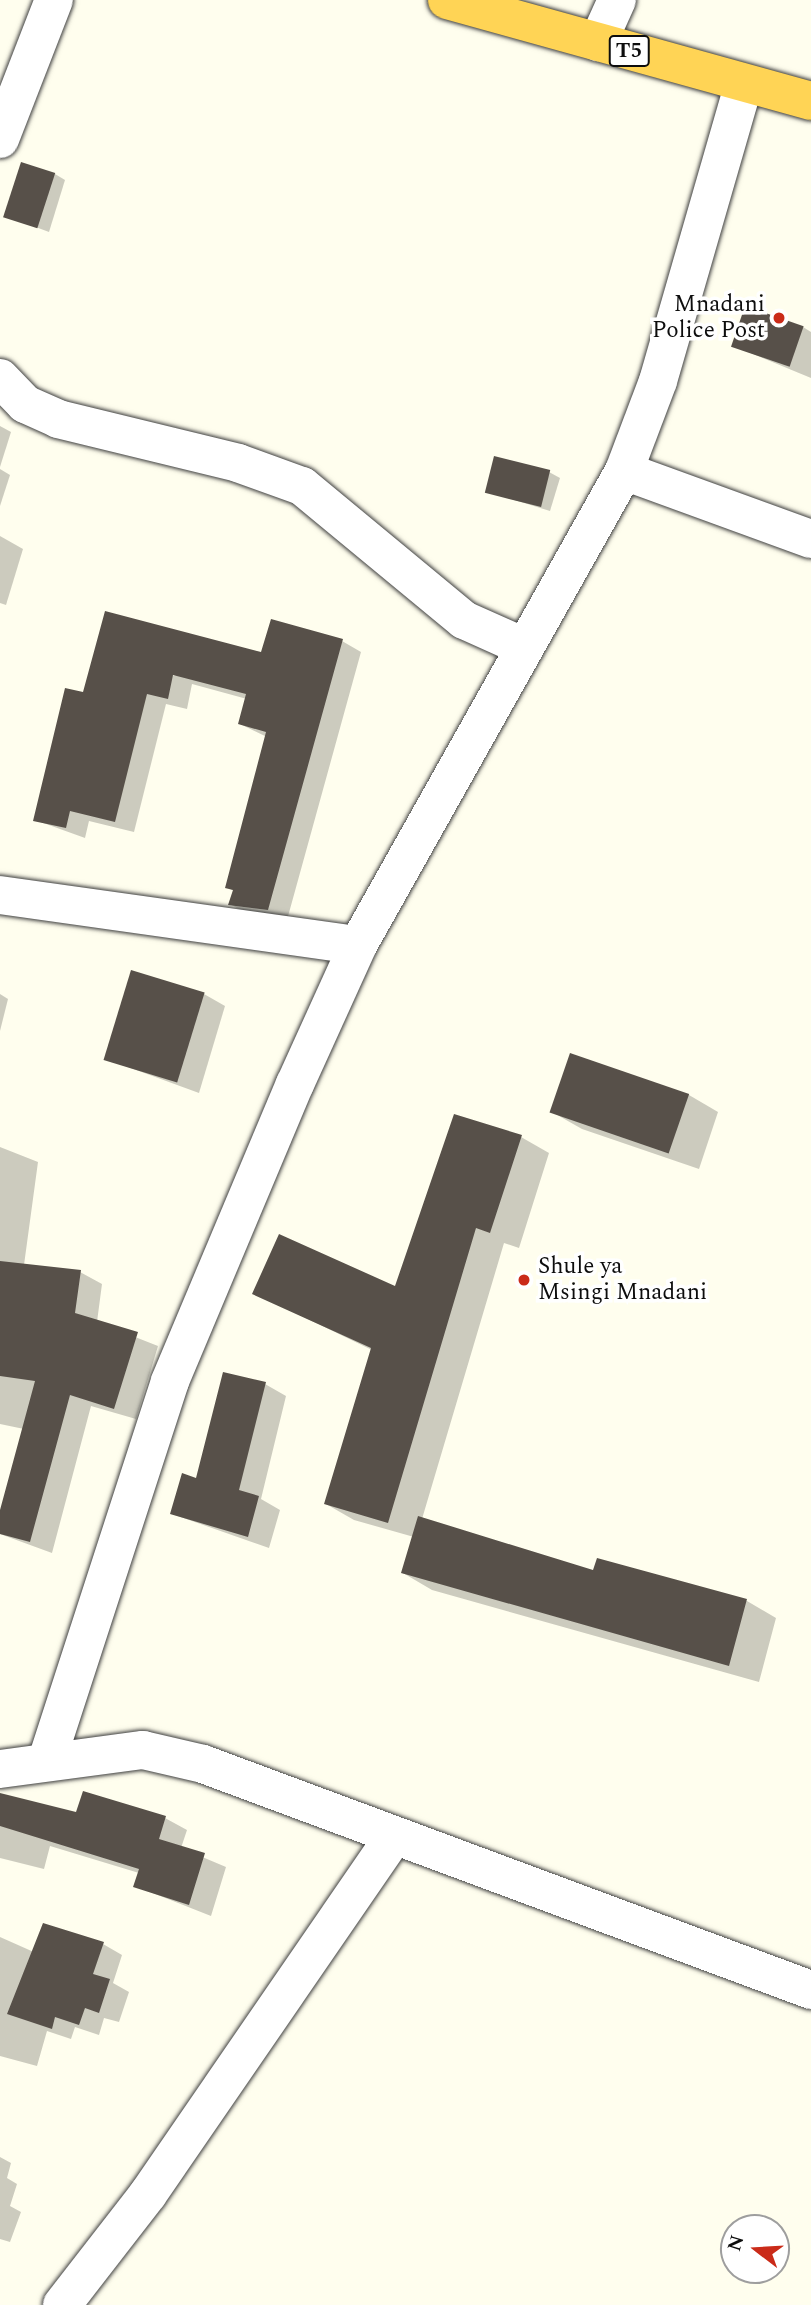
<!DOCTYPE html>
<style>
body{margin:0}
#map{position:relative;width:811px;height:2305px;overflow:hidden;background:#fffeee;font-family:Spectral,serif}
div>[style]{position:absolute}
.shadow>*{inset:0;background:#0003}
.building>*{inset:0;background:#575049;transform-origin:0 0}
.roads{filter:drop-shadow(0 0 2px #404040) drop-shadow(0 0 2px #404040)}
.minor>*{height:38px;margin:-19px;padding:0 19px;transform-origin:19px;border-radius:19px;background:#fff}
.trunk>*{height:38px;margin:-19px;padding:0 19px;transform-origin:19px;border-radius:19px;background:#ffd455}
.dots>*{width:19px;height:19px;translate:-50% -50%;box-sizing:border-box;border:4px solid #fff;border-radius:50%}
span{translate:-50% -50%;white-space:nowrap;text-align:center;line-height:1.15;-webkit-text-stroke:7px #fff;paint-order:stroke}
.shield-label span{padding:2px 5px;background:#fff;border:2px solid;border-radius:5px;-webkit-text-stroke-width:0}
.shield-label{font-size:21px;color:#0d0d0d;font-weight:700}
.poi-label{font-size:23px;color:#0d0d0d}
.right{translate:-100% -50%;text-align:right}
.left{translate:0 -50%;text-align:left}
.north{position:absolute;left:720px;top:2214px;width:70px;height:70px;box-sizing:border-box;background:#fff;border:2px solid #9e9e9e;border-radius:50%;rotate:287deg;font-size:19px;font-weight:700;line-height:28px;text-align:center;color:#0d0d0d}
.north::after{content:'';display:block;margin:auto;width:24px;height:32px;background:#ca2b19;clip-path:polygon(50% 0,100% 100%,50% 72%,0 100%)}
</style>
<div id="map">
<div class="shadow">
<i style="clip-path:polygon(55px 174px,65px 180px,49px 232px,6px 216px)"></i>
<i style="clip-path:polygon(803px 327px,811px 332px,811px 378px,734px 346px)"></i>
<i style="clip-path:polygon(0 426px,11px 432px,0 467px)"></i>
<i style="clip-path:polygon(0 469px,10px 475px,0 506px)"></i>
<i style="clip-path:polygon(549px 472px,560px 478px,550px 511px,485px 491px)"></i>
<i style="clip-path:polygon(0 536px,23px 549px,6px 605px,0 603px)"></i>
<i style="clip-path:polygon(342px 641px,361px 652px,287px 920px,249px 915px,230px 904px,234px 891px,227px 887px,267px 737px,240px 724px,247px 699px,192px 684px,187px 709px,166px 704px,134px 832px,89px 821px,85px 838px,35px 820px,84px 694px)"></i>
<i style="clip-path:polygon(0 994px,8px 999px,0 1031px)"></i>
<i style="clip-path:polygon(204px 994px,225px 1006px,199px 1093px,106px 1059px)"></i>
<i style="clip-path:polygon(571px 1055px,689px 1095px,718px 1112px,699px 1169px,582px 1129px,552px 1112px)"></i>
<i style="clip-path:polygon(521px 1137px,549px 1153px,519px 1248px,504px 1243px,422px 1519px,595px 1572px,598px 1560px,747px 1601px,776px 1618px,759px 1682px,432px 1590px,403px 1573px,414px 1537px,354px 1520px,326px 1504px,372px 1350px,254px 1293px,396px 1289px)"></i>
<i style="clip-path:polygon(0 1147px,38px 1162px,24px 1265px,80px 1272px,102px 1284px,97px 1322px,158px 1346px,136px 1419px,91px 1406px,52px 1553px,0 1534px,24px 1429px,0 1424px)"></i>
<i style="clip-path:polygon(265px 1384px,286px 1396px,261px 1499px,280px 1510px,269px 1548px,172px 1514px)"></i>
<i style="clip-path:polygon(84px 1793px,165px 1818px,187px 1830px,181px 1848px,226px 1867px,211px 1916px,135px 1886px,139px 1873px,50px 1846px,44px 1869px,0 1858px,0 1795px,78px 1814px)"></i>
<i style="clip-path:polygon(0 1937px,36px 1953px,103px 1944px,122px 1955px,113px 1983px,129px 1992px,119px 2022px,104px 2018px,99px 2035px,75px 2027px,71px 2039px,47px 2031px,37px 2066px,0 2056px)"></i>
<i style="clip-path:polygon(0 2157px,11px 2163px,7px 2178px,17px 2184px,10px 2206px,21px 2212px,10px 2242px,0 2239px)"></i>
</div>
<div class="building">
<i style="left:21px;top:162px;width:36px;height:58px;rotate:18deg"></i>
<i style="left:745px;top:306px;width:62px;height:43px;rotate:19deg"></i>
<i style="left:494px;top:456px;width:58px;height:38px;rotate:14deg"></i>
<i style="clip-path:polygon(105px 611px,261px 652px,271px 619px,343px 639px,268px 910px,228px 905px,233px 890px,225px 888px,266px 732px,238px 724px,246px 694px,173px 675px,168px 699px,147px 694px,115px 822px,70px 811px,66px 828px,33px 821px,65px 688px,83px 692px)"></i>
<i style="left:131px;top:970px;width:77px;height:94px;rotate:17deg"></i>
<i style="left:570px;top:1053px;width:126px;height:63px;rotate:19deg"></i>
<i style="clip-path:polygon(454px 1114px,522px 1135px,490px 1233px,476px 1228px,388px 1523px,324px 1504px,371px 1348px,252px 1294px,279px 1234px,395px 1286px)"></i>
<i style="clip-path:polygon(0 1261px,81px 1270px,75px 1313px,138px 1332px,114px 1409px,70px 1395px,30px 1542px,0 1534px,0 1510px,35px 1381px,0 1376px)"></i>
<i style="clip-path:polygon(223px 1372px,266px 1382px,239px 1490px,259px 1496px,248px 1537px,170px 1514px,182px 1473px,196px 1478px)"></i>
<i style="clip-path:polygon(418px 1516px,593px 1570px,597px 1558px,747px 1599px,729px 1666px,401px 1573px)"></i>
<i style="clip-path:polygon(83px 1791px,166px 1816px,159px 1839px,205px 1853px,189px 1905px,133px 1887px,139px 1869px,0 1826px,0 1793px,76px 1812px)"></i>
<i style="clip-path:polygon(43px 1923px,104px 1942px,93px 1974px,110px 1979px,99px 2013px,85px 2008px,79px 2025px,55px 2017px,52px 2029px,7px 2014px)"></i>
</div>
<div class="roads">
<div class="minor">
<i style="left:598px;top:42px;width:46px;rotate:-65.7deg"></i>
<i style="left:0;top:139px;width:149px;rotate:-68.8deg"></i>
<i style="left:0;top:378px;width:36px;rotate:46deg"></i>
<i style="left:25px;top:404px;width:36px;rotate:24deg"></i>
<i style="left:58px;top:419px;width:185px;rotate:13.7deg"></i>
<i style="left:238px;top:463px;width:68px;rotate:19.8deg"></i>
<i style="left:302px;top:486px;width:210px;rotate:39.6deg"></i>
<i style="left:464px;top:620px;width:64px;rotate:24.1deg"></i>
<i style="left:624px;top:471px;width:199px;rotate:20deg"></i>
<i style="left:0;top:895px;width:361px;rotate:8deg"></i>
<i style="left:47px;top:1760px;width:398px;rotate:-72deg"></i>
<i style="left:170px;top:1381px;width:322px;rotate:-67.2deg"></i>
<i style="left:295px;top:1084px;width:153px;rotate:-65.6deg"></i>
<i style="left:358px;top:945px;width:544px;rotate:-60.7deg"></i>
<i style="left:624px;top:471px;width:96px;rotate:-69.3deg"></i>
<i style="left:658px;top:381px;width:309px;rotate:-73.9deg"></i>
<i style="left:0;top:1769px;width:144px;rotate:-7.6deg"></i>
<i style="left:143px;top:1750px;width:62px;rotate:13.1deg"></i>
<i style="left:203px;top:1764px;width:649px;rotate:20.39deg"></i>
<i style="left:62px;top:2305px;width:140px;rotate:-52.2deg"></i>
<i style="left:148px;top:2194px;width:433px;rotate:-55.5deg"></i>
</div>
<div class="trunk">
<i style="left:447px;top:0;width:378px;rotate:15.5deg"></i>
</div>
</div>
<div class="dots">
<i style="left:779px;top:318px;background:#ca2b19"></i>
<i style="left:524px;top:1280px;background:#ca2b19"></i>
</div>
<div class="shield-label">
<span style="left:629px;top:51px">T5</span>
</div>
<div class="poi-label">
<span class="right" style="left:765px;top:318px">Mnadani<br>Police Post</span>
<span class="left" style="left:538px;top:1280px">Shule ya<br>Msingi Mnadani</span>
</div>
<div class="north">N</div>
</div>
